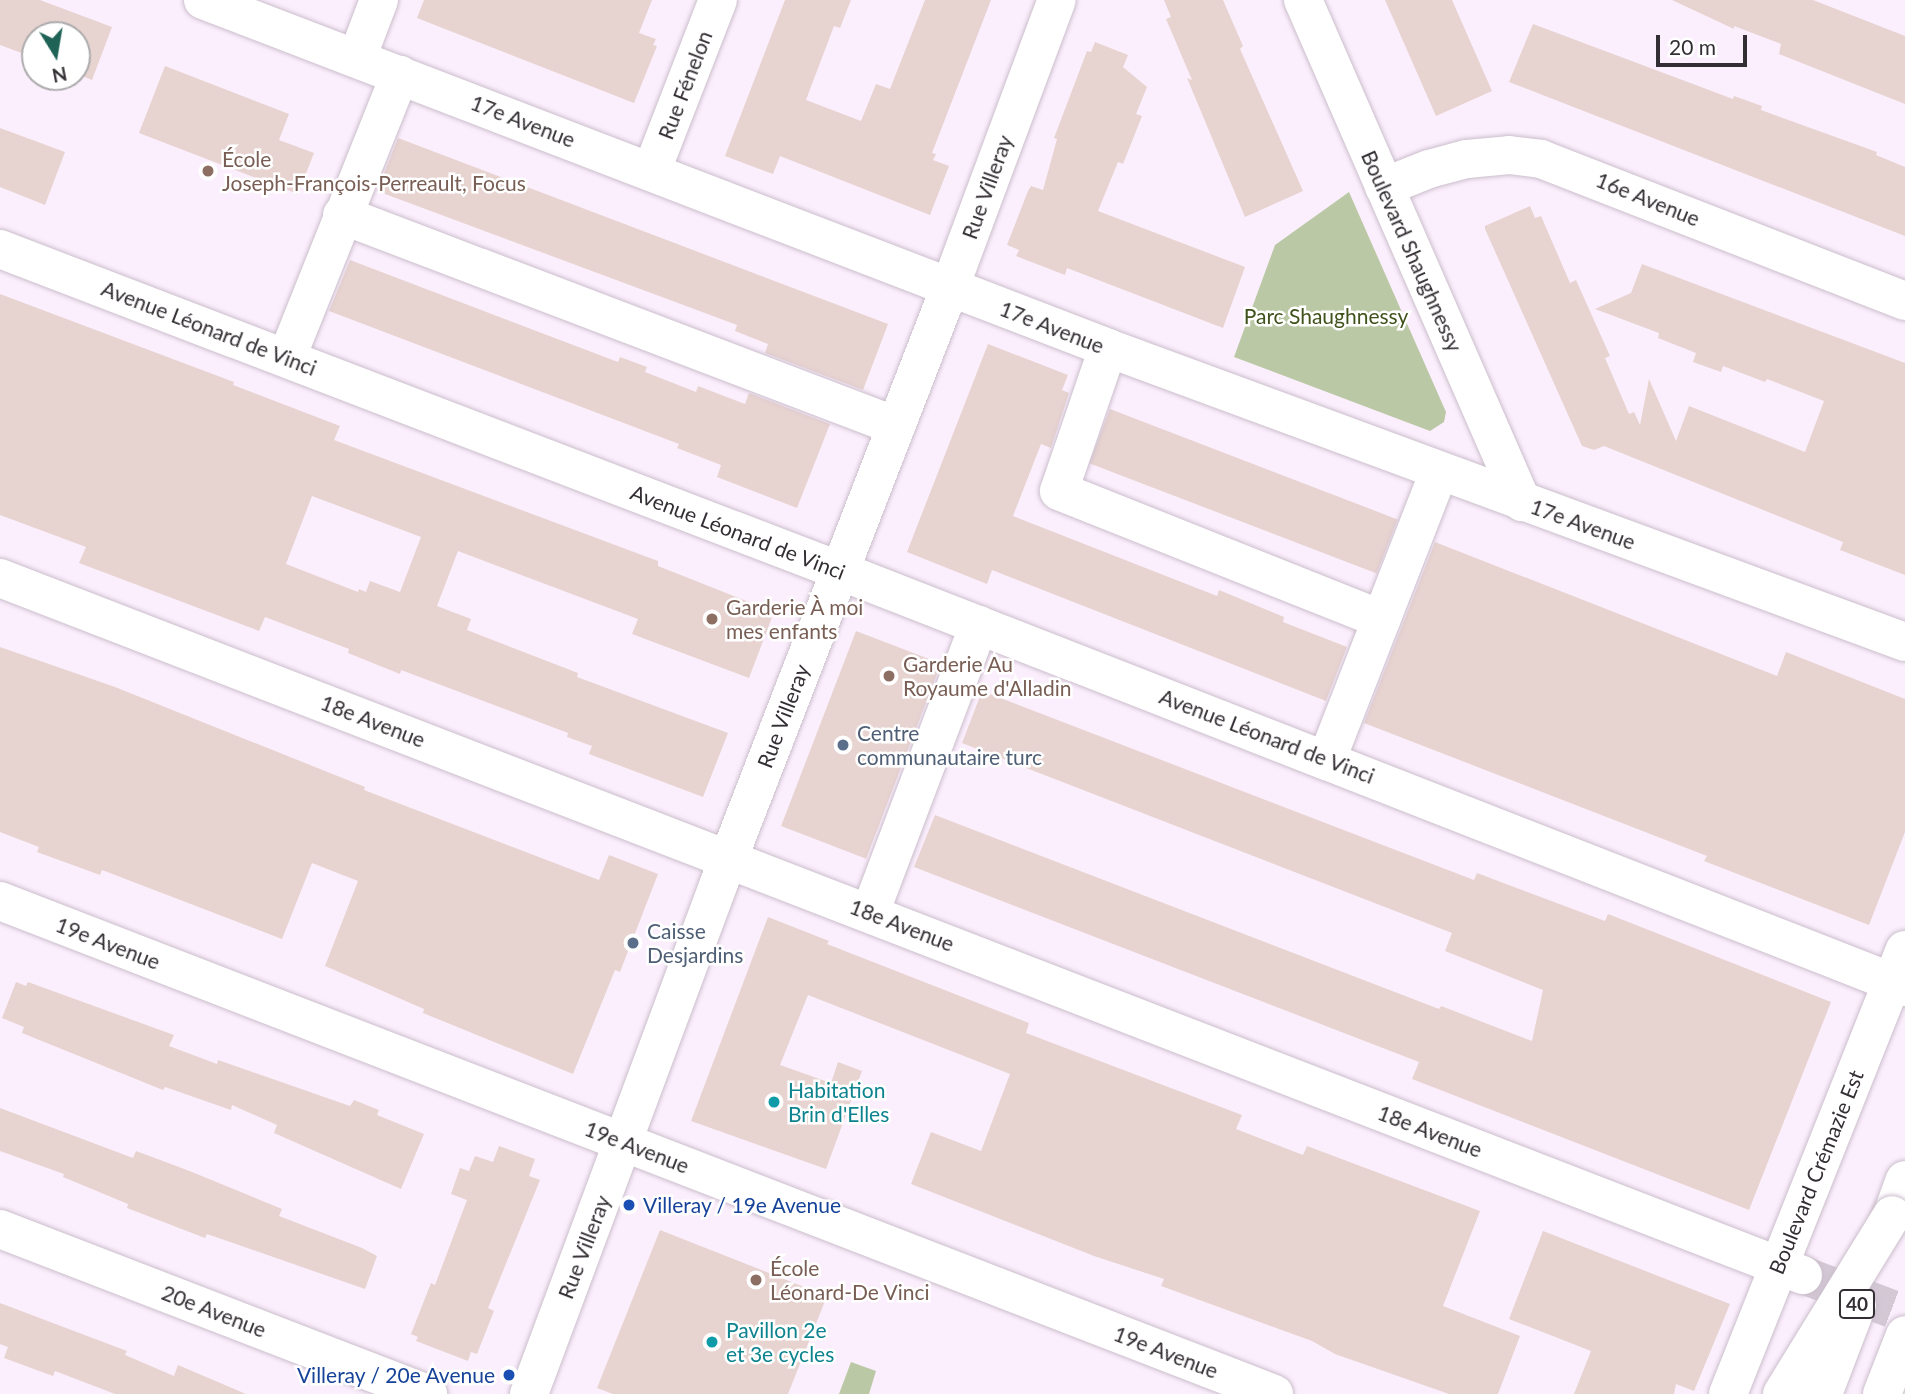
<!DOCTYPE html>
<meta charset="utf-8">
<style>
body{margin:0}
#map{position:relative;width:1905px;height:1394px;overflow:hidden;background:#fceffd;font-family:Lato,sans-serif}
div>[style]{position:absolute}
.green>*{inset:0;background:#bac8a5}
.building>*{inset:0;background:#e7d3d0;transform-origin:0 0}
.minor-tunnel>*{height:38px;margin-top:-19px;transform-origin:0;background:repeating-linear-gradient(90deg,#d4c8d5 0 38px,transparent 0 57px)}
.roads{filter:drop-shadow(0 0 2px #cbbecc) drop-shadow(0 0 2px #cbbecc)}
.minor>*{height:38px;margin:-19px;padding:0 19px;transform-origin:19px;border-radius:19px;background:#fff}
.major>*{height:38px;margin:-19px;padding:0 19px;transform-origin:19px;border-radius:19px;background:#fff}
.highway>*{height:38px;margin:-19px;padding:0 19px;transform-origin:19px;border-radius:19px;background:#fff}
.bridges{filter:drop-shadow(0 0 2px #cbbecc) drop-shadow(0 0 2px #cbbecc)}
.highway-bridge>*{height:38px;margin:-19px;padding:0 19px;transform-origin:19px;border-radius:19px;background:#fff}
.dots>*{width:19px;height:19px;translate:-50% -50%;box-sizing:border-box;border:4px solid #fff;border-radius:50%}
span{translate:-50% -50%;white-space:nowrap;text-align:center;line-height:1.15;-webkit-text-stroke:5px #fff;paint-order:stroke}
.shield-label span{padding:2px 5px;background:#fff;border:2px solid;border-radius:5px;-webkit-text-stroke-width:0}
.shield-label{font-size:19px;color:#332e33;font-weight:700}
.street-label{font-size:21px;color:#332e33}
.education-label{font-size:21px;color:#785e54}
.left{translate:0 -50%;text-align:left}
.park-label{font-size:21px;color:#40521b}
.service-label{font-size:21px;color:#4e5e75}
.culture-label{font-size:21px;color:#0d838f}
.transit-label{font-size:21px;color:#164399}
.right{translate:-100% -50%;text-align:right}
.north{position:absolute;left:21px;top:21px;width:70px;height:70px;box-sizing:border-box;background:#fff;border:2px solid #adabad;border-radius:50%;rotate:169deg;font-size:19px;font-weight:700;line-height:28px;text-align:center;color:#332e33}
.north::after{content:'';display:block;margin:auto;width:24px;height:32px;background:#1e6356;clip-path:polygon(50% 0,100% 100%,50% 72%,0 100%)}
.scale{position:absolute;left:1656px;top:35px;width:91px;height:32px;box-sizing:border-box;border:4px solid #332e33;border-top:0;padding-left:9px;font-size:21px;line-height:24px;white-space:nowrap;color:#332e33;-webkit-text-stroke:5px #fff;paint-order:stroke}
</style>
<div id="map">
<div class="green">
<i style="clip-path:polygon(1349px 192px,1446px 412px,1444px 422px,1430px 431px,1234px 357px,1275px 245px)"></i>
<i style="clip-path:polygon(851px 1362px,876px 1371px,869px 1394px,839px 1394px)"></i>
</div>
<div class="building">
<i style="clip-path:polygon(0 0,40px 0,112px 27px,92px 80px,77px 74px,77px 35px,35px 35px,35px 58px,0 45px)"></i>
<i style="clip-path:polygon(424px 0,652px 0,639px 33px,656px 39px,653px 45px,657px 46px,634px 103px,417px 18px)"></i>
<i style="clip-path:polygon(785px 0,851px 0,840px 28px,834px 26px,806px 100px,861px 121px,876px 84px,890px 89px,925px 0,991px 0,932px 153px,936px 154px,933px 160px,949px 166px,930px 215px,780px 156px,773px 174px,725px 156px)"></i>
<i style="clip-path:polygon(1164px 0,1223px 0,1243px 46px,1240px 49px,1303px 191px,1245px 217px,1187px 78px,1192px 80px,1166px 19px,1171px 17px)"></i>
<i style="clip-path:polygon(1385px 0,1452px 0,1492px 91px,1436px 116px)"></i>
<i style="clip-path:polygon(1672px 0,1813px 0,1905px 36px,1905px 104px,1779px 54px,1781px 44px,1734px 26px,1734px 29px)"></i>
<i style="clip-path:polygon(1533px 24px,1733px 99px,1734px 96px,1762px 106px,1761px 110px,1877px 152px,1876px 155px,1905px 167px,1905px 236px,1509px 82px)"></i>
<i style="clip-path:polygon(1095px 42px,1128px 55px,1123px 67px,1147px 87px,1136px 114px,1142px 116px,1123px 164px,1118px 162px,1098px 211px,1245px 267px,1223px 328px,1067px 268px,1065px 275px,1016px 256px,1019px 250px,1007px 245px,1028px 191px,1031px 186px,1043px 190px,1057px 139px,1054px 138px,1087px 51px,1091px 52px)"></i>
<i style="clip-path:polygon(165px 66px,289px 114px,279px 140px,314px 153px,298px 194px,139px 133px)"></i>
<i style="clip-path:polygon(0 128px,65px 152px,45px 205px,0 187px)"></i>
<i style="clip-path:polygon(398px 138px,888px 324px,863px 390px,765px 353px,768px 344px,735px 331px,737px 325px,377px 191px)"></i>
<i style="clip-path:polygon(1530px 206px,1535px 218px,1541px 216px,1570px 283px,1576px 280px,1610px 356px,1605px 358px,1629px 414px,1634px 412px,1640px 425px,1649px 379px,1676px 441px,1689px 406px,1805px 452px,1824px 401px,1767px 379px,1765px 382px,1723px 366px,1721px 372px,1693px 362px,1696px 353px,1658px 338px,1659px 333px,1595px 309px,1631px 293px,1642px 264px,1905px 363px,1905px 575px,1840px 550px,1843px 542px,1671px 473px,1604px 446px,1594px 450px,1582px 446px,1485px 229px,1485px 226px)"></i>
<i style="clip-path:polygon(350px 260px,618px 362px,620px 357px,647px 367px,645px 372px,696px 392px,698px 386px,745px 404px,749px 393px,830px 424px,797px 508px,717px 477px,721px 465px,677px 448px,679px 444px,329px 311px)"></i>
<i style="clip-path:polygon(evenodd,0 294px,234px 382px,233px 385px,340px 426px,334px 440px,658px 561px,658px 566px,774px 612px,749px 678px,632px 634px,638px 619px,458px 551px,437px 606px,471px 619px,467px 630px,578px 673px,577px 677px,728px 733px,703px 797px,589px 754px,592px 746px,567px 737px,568px 733px,401px 670px,400px 674px,348px 653px,349px 649px,265px 617px,259px 631px,79px 563px,86px 547px,0 515px,0 294px,312px 496px,421px 537px,400px 592px,370px 581px,366px 592px,359px 589px,358px 592px,286px 564px,312px 496px)"></i>
<i style="clip-path:polygon(988px 344px,1068px 375px,1062px 390px,1069px 393px,1051px 448px,1041px 444px,1013px 516px,1217px 596px,1219px 590px,1284px 617px,1283px 622px,1347px 647px,1326px 701px,992px 570px,987px 584px,907px 552px)"></i>
<i style="left:1110px;top:409px;width:308px;height:58px;rotate:21deg"></i>
<i style="clip-path:polygon(1435px 542px,1777px 676px,1786px 652px,1905px 699px,1905px 832px,1869px 925px,1704px 861px,1707px 856px,1364px 723px)"></i>
<i style="left:856px;top:631px;width:91px;height:209px;rotate:21deg"></i>
<i style="clip-path:polygon(0 647px,115px 687px,365px 787px,364px 790px,599px 880px,609px 855px,658px 874px,620px 972px,615px 970px,573px 1074px,423px 1013px,424px 1009px,325px 966px,358px 881px,312px 863px,282px 939px,102px 870px,100px 875px,37px 852px,39px 847px,0 832px)"></i>
<i style="clip-path:polygon(982px 691px,1474px 880px,1477px 873px,1605px 921px,1608px 914px,1831px 1002px,1749px 1210px,1412px 1079px,1419px 1062px,914px 867px,935px 815px,1439px 1009px,1441px 1006px,1532px 1041px,1543px 990px,1445px 951px,1452px 933px,962px 743px)"></i>
<i style="clip-path:polygon(768px 917px,829px 941px,827px 944px,1029px 1023px,1026px 1033px,1242px 1115px,1236px 1129px,1303px 1155px,1307px 1146px,1480px 1211px,1443px 1306px,1520px 1336px,1498px 1394px,1449px 1394px,1335px 1354px,1312px 1341px,1161px 1286px,1164px 1279px,1094px 1256px,911px 1184px,931px 1132px,981px 1151px,1010px 1074px,808px 995px,780px 1065px,831px 1083px,838px 1062px,862px 1071px,826px 1169px,691px 1121px)"></i>
<i style="clip-path:polygon(16px 982px,26px 986px,28px 982px,174px 1035px,169px 1046px,217px 1064px,218px 1060px,350px 1106px,354px 1100px,379px 1110px,377px 1115px,424px 1134px,401px 1189px,274px 1133px,277px 1125px,232px 1105px,231px 1110px,165px 1087px,163px 1090px,22px 1033px,24px 1027px,2px 1018px)"></i>
<i style="clip-path:polygon(0 1108px,133px 1158px,136px 1151px,187px 1170px,282px 1209px,279px 1216px,362px 1248px,377px 1256px,365px 1289px,207px 1234px,205px 1238px,127px 1208px,128px 1204px,63px 1177px,64px 1174px,0 1151px)"></i>
<i style="clip-path:polygon(499px 1146px,535px 1159px,529px 1176px,540px 1180px,488px 1308px,494px 1311px,477px 1354px,471px 1352px,468px 1361px,416px 1341px,418px 1337px,411px 1334px,431px 1283px,435px 1285px,467px 1200px,451px 1194px,460px 1168px,469px 1171px,475px 1156px,493px 1162px)"></i>
<i style="clip-path:polygon(660px 1230px,827px 1296px,788px 1394px,613px 1394px,597px 1388px)"></i>
<i style="clip-path:polygon(1543px 1231px,1730px 1304px,1694px 1391px,1676px 1384px,1674px 1394px,1574px 1394px,1591px 1351px,1509px 1319px)"></i>
<i style="clip-path:polygon(0 1303px,127px 1351px,125px 1355px,174px 1376px,178px 1365px,246px 1394px,115px 1394px,55px 1371px,53px 1376px,4px 1358px,8px 1347px,0 1344px)"></i>
</div>
<div class="minor-tunnel">
<i style="left:1803px;top:1275px;width:109px;rotate:20.9deg"></i>
</div>
<div class="roads">
<div class="minor">
<i style="left:203px;top:0;width:970px;rotate:21.03deg"></i>
<i style="left:1108px;top:348px;width:849px;rotate:20.25deg"></i>
<i style="left:1303px;top:0;width:548px;rotate:66.43deg"></i>
<i style="left:357px;top:58px;width:62px;rotate:-69.2deg"></i>
<i style="left:652px;top:170px;width:182px;rotate:-68.8deg"></i>
<i style="left:1384px;top:187px;width:48px;rotate:-21.8deg"></i>
<i style="left:1429px;top:169px;width:39px;rotate:-15deg"></i>
<i style="left:1467px;top:159px;width:42px;rotate:-5.4deg"></i>
<i style="left:1509px;top:155px;width:32px;rotate:7deg"></i>
<i style="left:1541px;top:159px;width:391px;rotate:21.3deg"></i>
<i style="left:342px;top:215px;width:593px;rotate:20.85deg"></i>
<i style="left:0;top:249px;width:900px;rotate:20.97deg"></i>
<i style="left:840px;top:571px;width:1143px;rotate:21.34deg"></i>
<i style="left:1108px;top:348px;width:151px;rotate:108.9deg"></i>
<i style="left:1059px;top:491px;width:347px;rotate:21.7deg"></i>
<i style="left:287px;top:357px;width:304px;rotate:-68.2deg"></i>
<i style="left:0;top:578px;width:1933px;rotate:21.14deg"></i>
<i style="left:1327px;top:759px;width:308px;rotate:-68.7deg"></i>
<i style="left:0;top:901px;width:1366px;rotate:21.15deg"></i>
<i style="left:870px;top:913px;width:308px;rotate:-69.3deg"></i>
<i style="left:0;top:1229px;width:459px;rotate:21.1deg"></i>
<i style="left:529px;top:1394px;width:545px;rotate:-69.6deg"></i>
<i style="left:719px;top:883px;width:639px;rotate:-68.81deg"></i>
<i style="left:950px;top:287px;width:306px;rotate:-69.6deg"></i>
</div>
<div class="major">
<i style="left:1728px;top:1394px;width:478px;rotate:-68.3deg"></i>
</div>
<div class="highway">
<i style="left:1892px;top:1215px;width:37px;rotate:-70deg"></i>
<i style="left:1882px;top:1394px;width:63px;rotate:-68.7deg"></i>
</div>
</div>
<div class="bridges">
<div class="highway-bridge">
<i style="left:1782px;top:1394px;width:210px;rotate:-58.4deg"></i>
<i style="left:1823px;top:1394px;width:95px;rotate:-69.1deg"></i>
</div>
</div>
<div class="dots">
<i style="left:208px;top:171px;background:#8d6e63"></i>
<i style="left:712px;top:619px;background:#8d6e63"></i>
<i style="left:889px;top:676px;background:#8d6e63"></i>
<i style="left:843px;top:745px;background:#5c6f8a"></i>
<i style="left:633px;top:943px;background:#5c6f8a"></i>
<i style="left:774px;top:1102px;background:#0f9aa8"></i>
<i style="left:629px;top:1205px;background:#1a4fb4"></i>
<i style="left:756px;top:1280px;background:#8d6e63"></i>
<i style="left:712px;top:1342px;background:#0f9aa8"></i>
<i style="left:509px;top:1375px;background:#1a4fb4"></i>
</div>
<div class="shield-label">
<span style="left:1857px;top:1304px">40</span>
</div>
<div class="street-label">
<span style="left:685px;top:85px;rotate:-69deg">Rue Fénelon</span>
<span style="left:523px;top:121px;rotate:21deg">17e Avenue</span>
<span style="left:987px;top:187px;rotate:-70deg">Rue Villeray</span>
<span style="left:1648px;top:199px;rotate:22deg">16e Avenue</span>
<span style="left:1412px;top:251px;rotate:66deg">Boulevard Shaughnessy</span>
<span style="left:1052px;top:327px;rotate:21deg">17e Avenue</span>
<span style="left:209px;top:328px;rotate:21deg">Avenue Léonard de Vinci</span>
<span style="left:1583px;top:524px;rotate:20deg">17e Avenue</span>
<span style="left:738px;top:532px;rotate:21deg">Avenue Léonard de Vinci</span>
<span style="left:783px;top:716px;rotate:-69deg">Rue Villeray</span>
<span style="left:373px;top:721px;rotate:21deg">18e Avenue</span>
<span style="left:1267px;top:736px;rotate:21deg">Avenue Léonard de Vinci</span>
<span style="left:902px;top:925px;rotate:21deg">18e Avenue</span>
<span style="left:108px;top:943px;rotate:21deg">19e Avenue</span>
<span style="left:1430px;top:1131px;rotate:21deg">18e Avenue</span>
<span style="left:637px;top:1147px;rotate:21deg">19e Avenue</span>
<span style="left:1816px;top:1172px;rotate:-68deg">Boulevard Crémazie Est</span>
<span style="left:584px;top:1247px;rotate:-69deg">Rue Villeray</span>
<span style="left:214px;top:1311px;rotate:21deg">20e Avenue</span>
<span style="left:1166px;top:1352px;rotate:21deg">19e Avenue</span>
</div>
<div class="education-label">
<span class="left" style="left:222px;top:171px">École<br>Joseph-François-Perreault, Focus</span>
<span class="left" style="left:726px;top:619px">Garderie À moi<br>mes enfants</span>
<span class="left" style="left:903px;top:676px">Garderie Au<br>Royaume d'Alladin</span>
<span class="left" style="left:770px;top:1280px">École<br>Léonard-De Vinci</span>
</div>
<div class="park-label">
<span style="left:1326px;top:316px">Parc Shaughnessy</span>
</div>
<div class="service-label">
<span class="left" style="left:857px;top:745px">Centre<br>communautaire turc</span>
<span class="left" style="left:647px;top:943px">Caisse<br>Desjardins</span>
</div>
<div class="culture-label">
<span class="left" style="left:788px;top:1102px">Habitation<br>Brin d'Elles</span>
<span class="left" style="left:726px;top:1342px">Pavillon 2e<br>et 3e cycles</span>
</div>
<div class="transit-label">
<span class="left" style="left:643px;top:1205px">Villeray / 19e Avenue</span>
<span class="right" style="left:495px;top:1375px">Villeray / 20e Avenue</span>
</div>
<div class="north">N</div>
<div class="scale">20 m</div>
</div>
